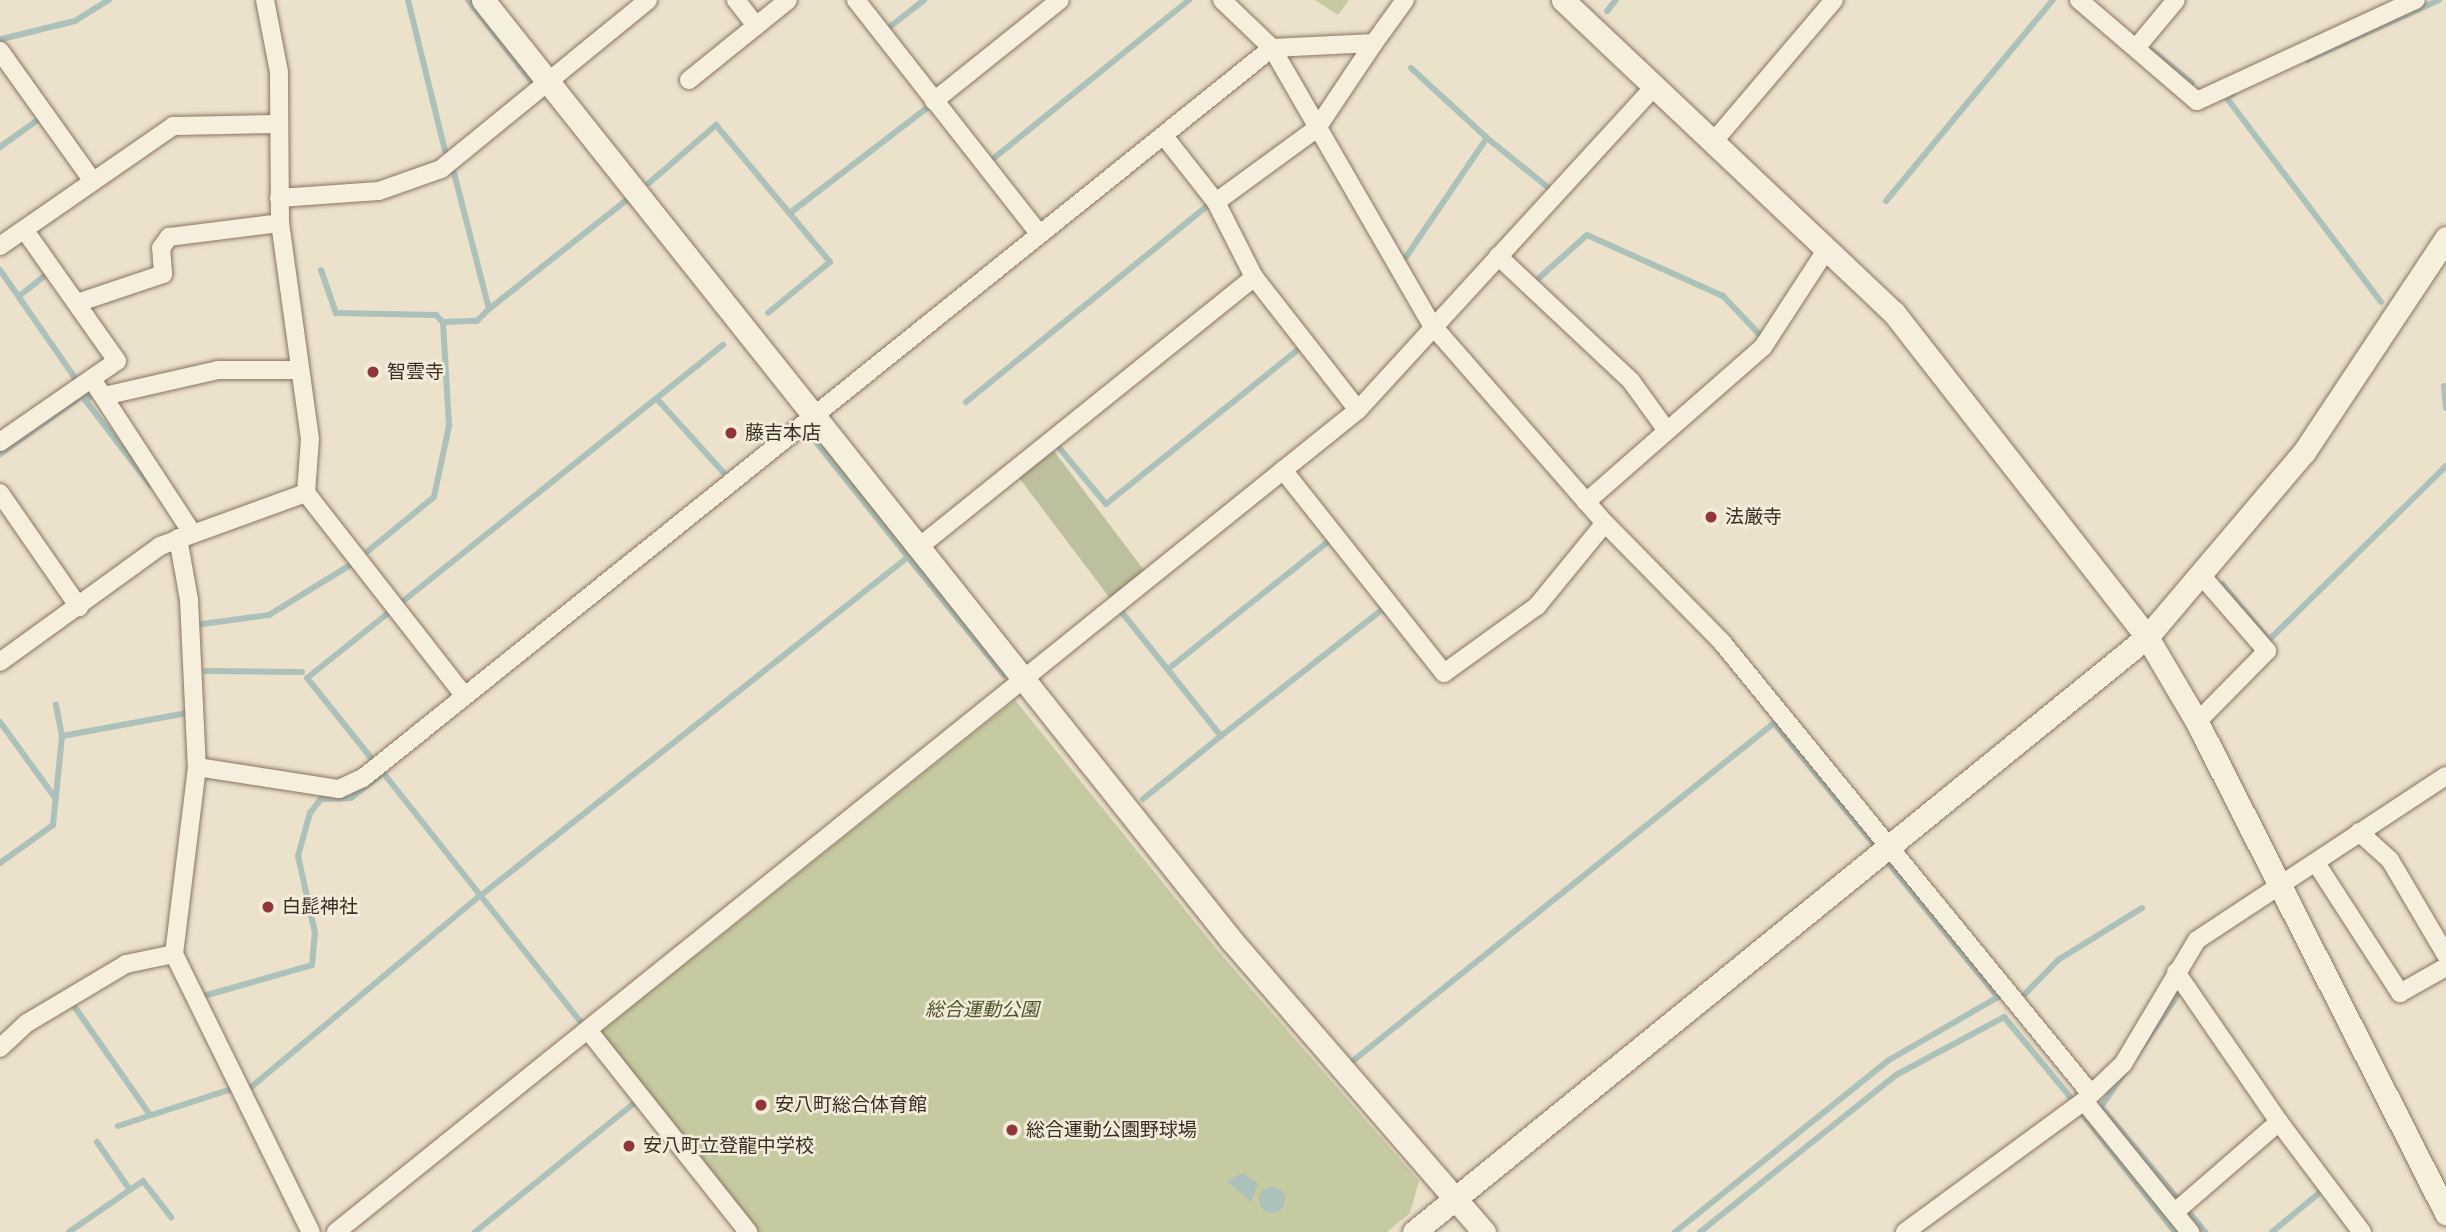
<!DOCTYPE html>
<meta charset="utf-8">
<style>
body{margin:0}
#map{position:relative;width:2446px;height:1232px;overflow:hidden;background:#ece1cb;font-family:Lora,"Noto Sans JP",serif}
div>[style]{position:absolute}
.green>*{inset:0;background:#c6caa0}
.cemetery>*{inset:0;background:#bdc09e;transform-origin:0 0}
.water>*{inset:0;background:#abc1ba}
.round{border-radius:50%}
.stream>*{height:6px;margin:-3px;padding:0 3px;transform-origin:3px;border-radius:3px;background:#abc1ba}
.roads{filter:drop-shadow(0 0 2px #887460) drop-shadow(0 0 2px #887460)}
.minor>*{height:18px;margin:-9px;padding:0 9px;transform-origin:9px;border-radius:9px;background:#f7efde}
.tertiary>*{height:23px;margin:-11.5px;padding:0 11.5px;transform-origin:11.5px;border-radius:11.5px;background:#f7efde}
.dots>*{width:19px;height:19px;translate:-50% -50%;box-sizing:border-box;border:4px solid #f4ecda;border-radius:50%}
span{translate:-50% -50%;white-space:nowrap;text-align:center;line-height:1.15;-webkit-text-stroke:5px #f4ecda;paint-order:stroke}
.poi-label{font-size:19px;color:#3a2d23}
.left{translate:0 -50%;text-align:left}
.park-label{font-size:19px;color:#4c552b;font-style:italic}
</style>
<div id="map">
<div class="green">
<i style="clip-path:polygon(1315px 0,1349px 0,1338px 15px)"></i>
<i style="clip-path:polygon(1015px 700px,1219px 952px,1419px 1181px,1410px 1213px,1387px 1232px,754px 1232px,597px 1035px)"></i>
</div>
<div class="cemetery">
<i style="left:1054px;top:451px;width:151px;height:44px;rotate:53deg"></i>
</div>
<div class="water">
<i style="clip-path:polygon(1243px 1173px,1258px 1184px,1251px 1202px,1227px 1181px)"></i>
<i class="round" style="left:1259px;top:1187px;width:26px;height:26px"></i>
</div>
<div class="stream">
<i style="left:408px;top:0;width:155px;rotate:76.2deg"></i>
<i style="left:468px;top:0;width:104px;rotate:52deg"></i>
<i style="left:1607px;top:11px;width:14px;rotate:-51deg"></i>
<i style="left:891px;top:26px;width:42px;rotate:-38.2deg"></i>
<i style="left:2px;top:39px;width:75px;rotate:-13.9deg"></i>
<i style="left:75px;top:21px;width:40px;rotate:-32deg"></i>
<i style="left:2153px;top:51px;width:50px;rotate:39.4deg"></i>
<i style="left:2307px;top:60px;width:145px;rotate:-24.4deg"></i>
<i style="left:1411px;top:68px;width:103px;rotate:42.6deg"></i>
<i style="left:2233px;top:94px;width:8px;rotate:157deg"></i>
<i style="left:2226px;top:97px;width:257px;rotate:52.9deg"></i>
<i style="left:0;top:147px;width:48px;rotate:-35.7deg"></i>
<i style="left:994px;top:158px;width:251px;rotate:-39deg"></i>
<i style="left:649px;top:183px;width:89px;rotate:-40.9deg"></i>
<i style="left:716px;top:125px;width:178px;rotate:50.2deg"></i>
<i style="left:830px;top:262px;width:80px;rotate:140.6deg"></i>
<i style="left:1886px;top:201px;width:261px;rotate:-50.3deg"></i>
<i style="left:790px;top:213px;width:174px;rotate:-37.5deg"></i>
<i style="left:1406px;top:257px;width:144px;rotate:-55.8deg"></i>
<i style="left:1487px;top:138px;width:81px;rotate:39deg"></i>
<i style="left:0;top:270px;width:156px;rotate:55.2deg"></i>
<i style="left:321px;top:270px;width:46px;rotate:70.8deg"></i>
<i style="left:336px;top:313px;width:100px;rotate:1.1deg"></i>
<i style="left:436px;top:315px;width:10px;rotate:45deg"></i>
<i style="left:1539px;top:278px;width:64px;rotate:-41.9deg"></i>
<i style="left:1587px;top:235px;width:149px;rotate:24.2deg"></i>
<i style="left:1723px;top:296px;width:54px;rotate:46.5deg"></i>
<i style="left:19px;top:296px;width:33px;rotate:-38deg"></i>
<i style="left:489px;top:309px;width:177px;rotate:-38.4deg"></i>
<i style="left:628px;top:199px;width:6px;rotate:45deg"></i>
<i style="left:2444px;top:386px;width:22px;rotate:85deg"></i>
<i style="left:658px;top:400px;width:97px;rotate:47.9deg"></i>
<i style="left:966px;top:402px;width:311px;rotate:-39.1deg"></i>
<i style="left:812px;top:437px;width:154px;rotate:51.3deg"></i>
<i style="left:1056px;top:444px;width:78px;rotate:50.2deg"></i>
<i style="left:1106px;top:504px;width:250px;rotate:-38.8deg"></i>
<i style="left:0;top:454px;width:100px;rotate:-35.3deg"></i>
<i style="left:82px;top:396px;width:113px;rotate:52.5deg"></i>
<i style="left:368px;top:551px;width:85px;rotate:-39.3deg"></i>
<i style="left:434px;top:497px;width:73px;rotate:-78.1deg"></i>
<i style="left:449px;top:426px;width:104px;rotate:-93.3deg"></i>
<i style="left:443px;top:322px;width:34px;rotate:-2deg"></i>
<i style="left:477px;top:321px;width:17px;rotate:-45deg"></i>
<i style="left:489px;top:309px;width:140px;rotate:-104.4deg"></i>
<i style="left:2222px;top:584px;width:73px;rotate:50deg"></i>
<i style="left:2269px;top:640px;width:248px;rotate:-44.5deg"></i>
<i style="left:1120px;top:610px;width:161px;rotate:51.3deg"></i>
<i style="left:1221px;top:736px;width:206px;rotate:-38.1deg"></i>
<i style="left:1383px;top:609px;width:6px;rotate:45deg"></i>
<i style="left:202px;top:624px;width:68px;rotate:-7.7deg"></i>
<i style="left:269px;top:615px;width:97px;rotate:-31.6deg"></i>
<i style="left:1168px;top:669px;width:207px;rotate:-38.5deg"></i>
<i style="left:206px;top:671px;width:96px;rotate:0.6deg"></i>
<i style="left:0;top:722px;width:95px;rotate:54deg"></i>
<i style="left:62px;top:736px;width:127px;rotate:-10.4deg"></i>
<i style="left:372px;top:759px;width:104px;rotate:-128.7deg"></i>
<i style="left:307px;top:678px;width:533px;rotate:-38.68deg"></i>
<i style="left:381px;top:770px;width:324px;rotate:51.6deg"></i>
<i style="left:1143px;top:799px;width:100px;rotate:-38.9deg"></i>
<i style="left:0;top:863px;width:65px;rotate:-35.6deg"></i>
<i style="left:53px;top:825px;width:89px;rotate:-84.2deg"></i>
<i style="left:62px;top:736px;width:32px;rotate:-101deg"></i>
<i style="left:207px;top:995px;width:109px;rotate:-15.9deg"></i>
<i style="left:312px;top:965px;width:32px;rotate:-85deg"></i>
<i style="left:315px;top:933px;width:79px;rotate:-102.4deg"></i>
<i style="left:298px;top:856px;width:45px;rotate:-74.4deg"></i>
<i style="left:310px;top:813px;width:18px;rotate:-52deg"></i>
<i style="left:321px;top:799px;width:30px;rotate:-2deg"></i>
<i style="left:351px;top:798px;width:36px;rotate:-38deg"></i>
<i style="left:2177px;top:996px;width:135px;rotate:124.4deg"></i>
<i style="left:2101px;top:1107px;width:163px;rotate:50.2deg"></i>
<i style="left:2022px;top:997px;width:52px;rotate:-45.8deg"></i>
<i style="left:2058px;top:960px;width:99px;rotate:-31.8deg"></i>
<i style="left:74px;top:1006px;width:133px;rotate:55.1deg"></i>
<i style="left:1354px;top:1060px;width:538px;rotate:-38.74deg"></i>
<i style="left:1774px;top:723px;width:154px;rotate:50.5deg"></i>
<i style="left:250px;top:1088px;width:300px;rotate:-39.9deg"></i>
<i style="left:480px;top:896px;width:546px;rotate:-38.38deg"></i>
<i style="left:908px;top:557px;width:152px;rotate:50.9deg"></i>
<i style="left:2083px;top:1115px;width:149px;rotate:51.8deg"></i>
<i style="left:118px;top:1126px;width:119px;rotate:-18.1deg"></i>
<i style="left:97px;top:1142px;width:58px;rotate:55.5deg"></i>
<i style="left:69px;top:1232px;width:90px;rotate:-34.6deg"></i>
<i style="left:143px;top:1181px;width:46px;rotate:52.1deg"></i>
<i style="left:475px;top:1232px;width:203px;rotate:-39deg"></i>
<i style="left:1675px;top:1232px;width:275px;rotate:-38.8deg"></i>
<i style="left:1889px;top:1060px;width:126px;rotate:-30deg"></i>
<i style="left:1998px;top:997px;width:171px;rotate:-129.3deg"></i>
<i style="left:1700px;top:1232px;width:251px;rotate:-38.7deg"></i>
<i style="left:1896px;top:1075px;width:123px;rotate:-28.2deg"></i>
<i style="left:2004px;top:1017px;width:105px;rotate:50.4deg"></i>
<i style="left:2272px;top:1232px;width:60px;rotate:-39.6deg"></i>
</div>
<div class="roads">
<div class="minor">
<i style="left:736px;top:0;width:33px;rotate:52deg"></i>
<i style="left:756px;top:26px;width:41px;rotate:-39.1deg"></i>
<i style="left:856px;top:0;width:296px;rotate:51.9deg"></i>
<i style="left:1222px;top:0;width:69px;rotate:43.8deg"></i>
<i style="left:1272px;top:48px;width:320px;rotate:60deg"></i>
<i style="left:1432px;top:325px;width:263px;rotate:48.9deg"></i>
<i style="left:1605px;top:523px;width:165px;rotate:45.5deg"></i>
<i style="left:1721px;top:641px;width:585px;rotate:50.76deg"></i>
<i style="left:2079px;top:0;width:155px;rotate:40.6deg"></i>
<i style="left:2197px;top:101px;width:241px;rotate:-24.8deg"></i>
<i style="left:2136px;top:48px;width:62px;rotate:-50.2deg"></i>
<i style="left:0;top:51px;width:158px;rotate:54.5deg"></i>
<i style="left:689px;top:80px;width:86px;rotate:-38.9deg"></i>
<i style="left:934px;top:101px;width:161px;rotate:-38.7deg"></i>
<i style="left:1164px;top:136px;width:84px;rotate:51.8deg"></i>
<i style="left:1714px;top:141px;width:185px;rotate:-49.6deg"></i>
<i style="left:279px;top:198px;width:100px;rotate:-4deg"></i>
<i style="left:379px;top:191px;width:66px;rotate:-19.5deg"></i>
<i style="left:441px;top:169px;width:267px;rotate:-39.2deg"></i>
<i style="left:0;top:246px;width:211px;rotate:-34.7deg"></i>
<i style="left:173px;top:126px;width:103px;rotate:-1.1deg"></i>
<i style="left:1498px;top:256px;width:183px;rotate:43.2deg"></i>
<i style="left:1631px;top:381px;width:58px;rotate:54.1deg"></i>
<i style="left:77px;top:303px;width:91px;rotate:-18.6deg"></i>
<i style="left:163px;top:274px;width:26px;rotate:-94deg"></i>
<i style="left:161px;top:248px;width:14px;rotate:-54deg"></i>
<i style="left:169px;top:237px;width:112px;rotate:-7.2deg"></i>
<i style="left:97px;top:387px;width:174px;rotate:56.9deg"></i>
<i style="left:104px;top:396px;width:117px;rotate:-12.8deg"></i>
<i style="left:218px;top:370px;width:80px"></i>
<i style="left:1358px;top:410px;width:169px;rotate:-128deg"></i>
<i style="left:1254px;top:277px;width:84px;rotate:-116.9deg"></i>
<i style="left:1216px;top:202px;width:125px;rotate:-36.2deg"></i>
<i style="left:1317px;top:128px;width:102px;rotate:-56.2deg"></i>
<i style="left:0;top:442px;width:142px;rotate:-34.7deg"></i>
<i style="left:117px;top:361px;width:161px;rotate:-125.2deg"></i>
<i style="left:1283px;top:470px;width:259px;rotate:51.6deg"></i>
<i style="left:1444px;top:673px;width:115px;rotate:-35.8deg"></i>
<i style="left:1537px;top:606px;width:107px;rotate:-50.7deg"></i>
<i style="left:0;top:493px;width:139px;rotate:55.3deg"></i>
<i style="left:306px;top:493px;width:255px;rotate:52deg"></i>
<i style="left:1586px;top:502px;width:235px;rotate:-41.2deg"></i>
<i style="left:1763px;top:347px;width:117px;rotate:-56.9deg"></i>
<i style="left:178px;top:538px;width:63px;rotate:79.9deg"></i>
<i style="left:189px;top:600px;width:167px;rotate:87.3deg"></i>
<i style="left:197px;top:767px;width:188px;rotate:97deg"></i>
<i style="left:174px;top:954px;width:310px;rotate:63.8deg"></i>
<i style="left:920px;top:546px;width:429px;rotate:-38.8deg"></i>
<i style="left:0;top:662px;width:198px;rotate:-35.9deg"></i>
<i style="left:160px;top:546px;width:155px;rotate:-20deg"></i>
<i style="left:306px;top:493px;width:54px;rotate:-85.8deg"></i>
<i style="left:310px;top:439px;width:218px;rotate:-97.9deg"></i>
<i style="left:280px;top:223px;width:151px;rotate:-90.4deg"></i>
<i style="left:279px;top:72px;width:73px;rotate:-101deg"></i>
<i style="left:2197px;top:722px;width:100px;rotate:-45.4deg"></i>
<i style="left:2267px;top:651px;width:101px;rotate:-131deg"></i>
<i style="left:197px;top:767px;width:144px;rotate:8.8deg"></i>
<i style="left:339px;top:789px;width:26px;rotate:-25deg"></i>
<i style="left:363px;top:778px;width:1166px;rotate:-38.77deg"></i>
<i style="left:1272px;top:48px;width:102px;rotate:-2.8deg"></i>
<i style="left:1374px;top:43px;width:53px;rotate:-54.2deg"></i>
<i style="left:2359px;top:832px;width:42px;rotate:42.1deg"></i>
<i style="left:2390px;top:860px;width:110px;rotate:59.5deg"></i>
<i style="left:2316px;top:863px;width:155px;rotate:57.1deg"></i>
<i style="left:2400px;top:993px;width:53px;rotate:-29.5deg"></i>
<i style="left:2176px;top:972px;width:182px;rotate:55.5deg"></i>
<i style="left:588px;top:1030px;width:258px;rotate:51.6deg"></i>
<i style="left:0;top:1048px;width:37px;rotate:-43deg"></i>
<i style="left:27px;top:1023px;width:115px;rotate:-30.8deg"></i>
<i style="left:126px;top:964px;width:49px;rotate:-11.8deg"></i>
<i style="left:2084px;top:1101px;width:169px;rotate:51deg"></i>
<i style="left:2175px;top:1212px;width:138px;rotate:-40.9deg"></i>
<i style="left:2279px;top:1122px;width:138px;rotate:53deg"></i>
<i style="left:336px;top:1232px;width:1312px;rotate:-38.81deg"></i>
<i style="left:1358px;top:410px;width:441px;rotate:-47.5deg"></i>
<i style="left:1905px;top:1232px;width:222px;rotate:-36.2deg"></i>
<i style="left:2084px;top:1101px;width:54px;rotate:-43.5deg"></i>
<i style="left:2123px;top:1064px;width:144px;rotate:-59.2deg"></i>
<i style="left:2197px;top:940px;width:298px;rotate:-33.4deg"></i>
</div>
<div class="tertiary">
<i style="left:483px;top:0;width:1203px;rotate:51.48deg"></i>
<i style="left:1232px;top:941px;width:385px;rotate:49.1deg"></i>
<i style="left:1563px;top:0;width:456px;rotate:43.4deg"></i>
<i style="left:1894px;top:313px;width:411px;rotate:52deg"></i>
<i style="left:2147px;top:637px;width:99px;rotate:59.5deg"></i>
<i style="left:2197px;top:722px;width:551px;rotate:63.11deg"></i>
<i style="left:1414px;top:1232px;width:944px;rotate:-39.07deg"></i>
<i style="left:2147px;top:637px;width:243px;rotate:-49.7deg"></i>
<i style="left:2304px;top:452px;width:257px;rotate:-56.4deg"></i>
</div>
</div>
<div class="dots">
<i style="left:373px;top:372px;background:#923539"></i>
<i style="left:731px;top:433px;background:#923539"></i>
<i style="left:1711px;top:517px;background:#923539"></i>
<i style="left:268px;top:907px;background:#923539"></i>
<i style="left:761px;top:1105px;background:#923539"></i>
<i style="left:1012px;top:1130px;background:#923539"></i>
<i style="left:629px;top:1146px;background:#923539"></i>
</div>
<div class="poi-label">
<span class="left" style="left:387px;top:372px">智雲寺</span>
<span class="left" style="left:745px;top:433px">藤吉本店</span>
<span class="left" style="left:1725px;top:517px">法厳寺</span>
<span class="left" style="left:282px;top:907px">白髭神社</span>
<span class="left" style="left:775px;top:1105px">安八町総合体育館</span>
<span class="left" style="left:1026px;top:1130px">総合運動公園野球場</span>
<span class="left" style="left:643px;top:1146px">安八町立登龍中学校</span>
</div>
<div class="park-label">
<span style="left:982px;top:1010px">総合運動公園</span>
</div>
</div>
